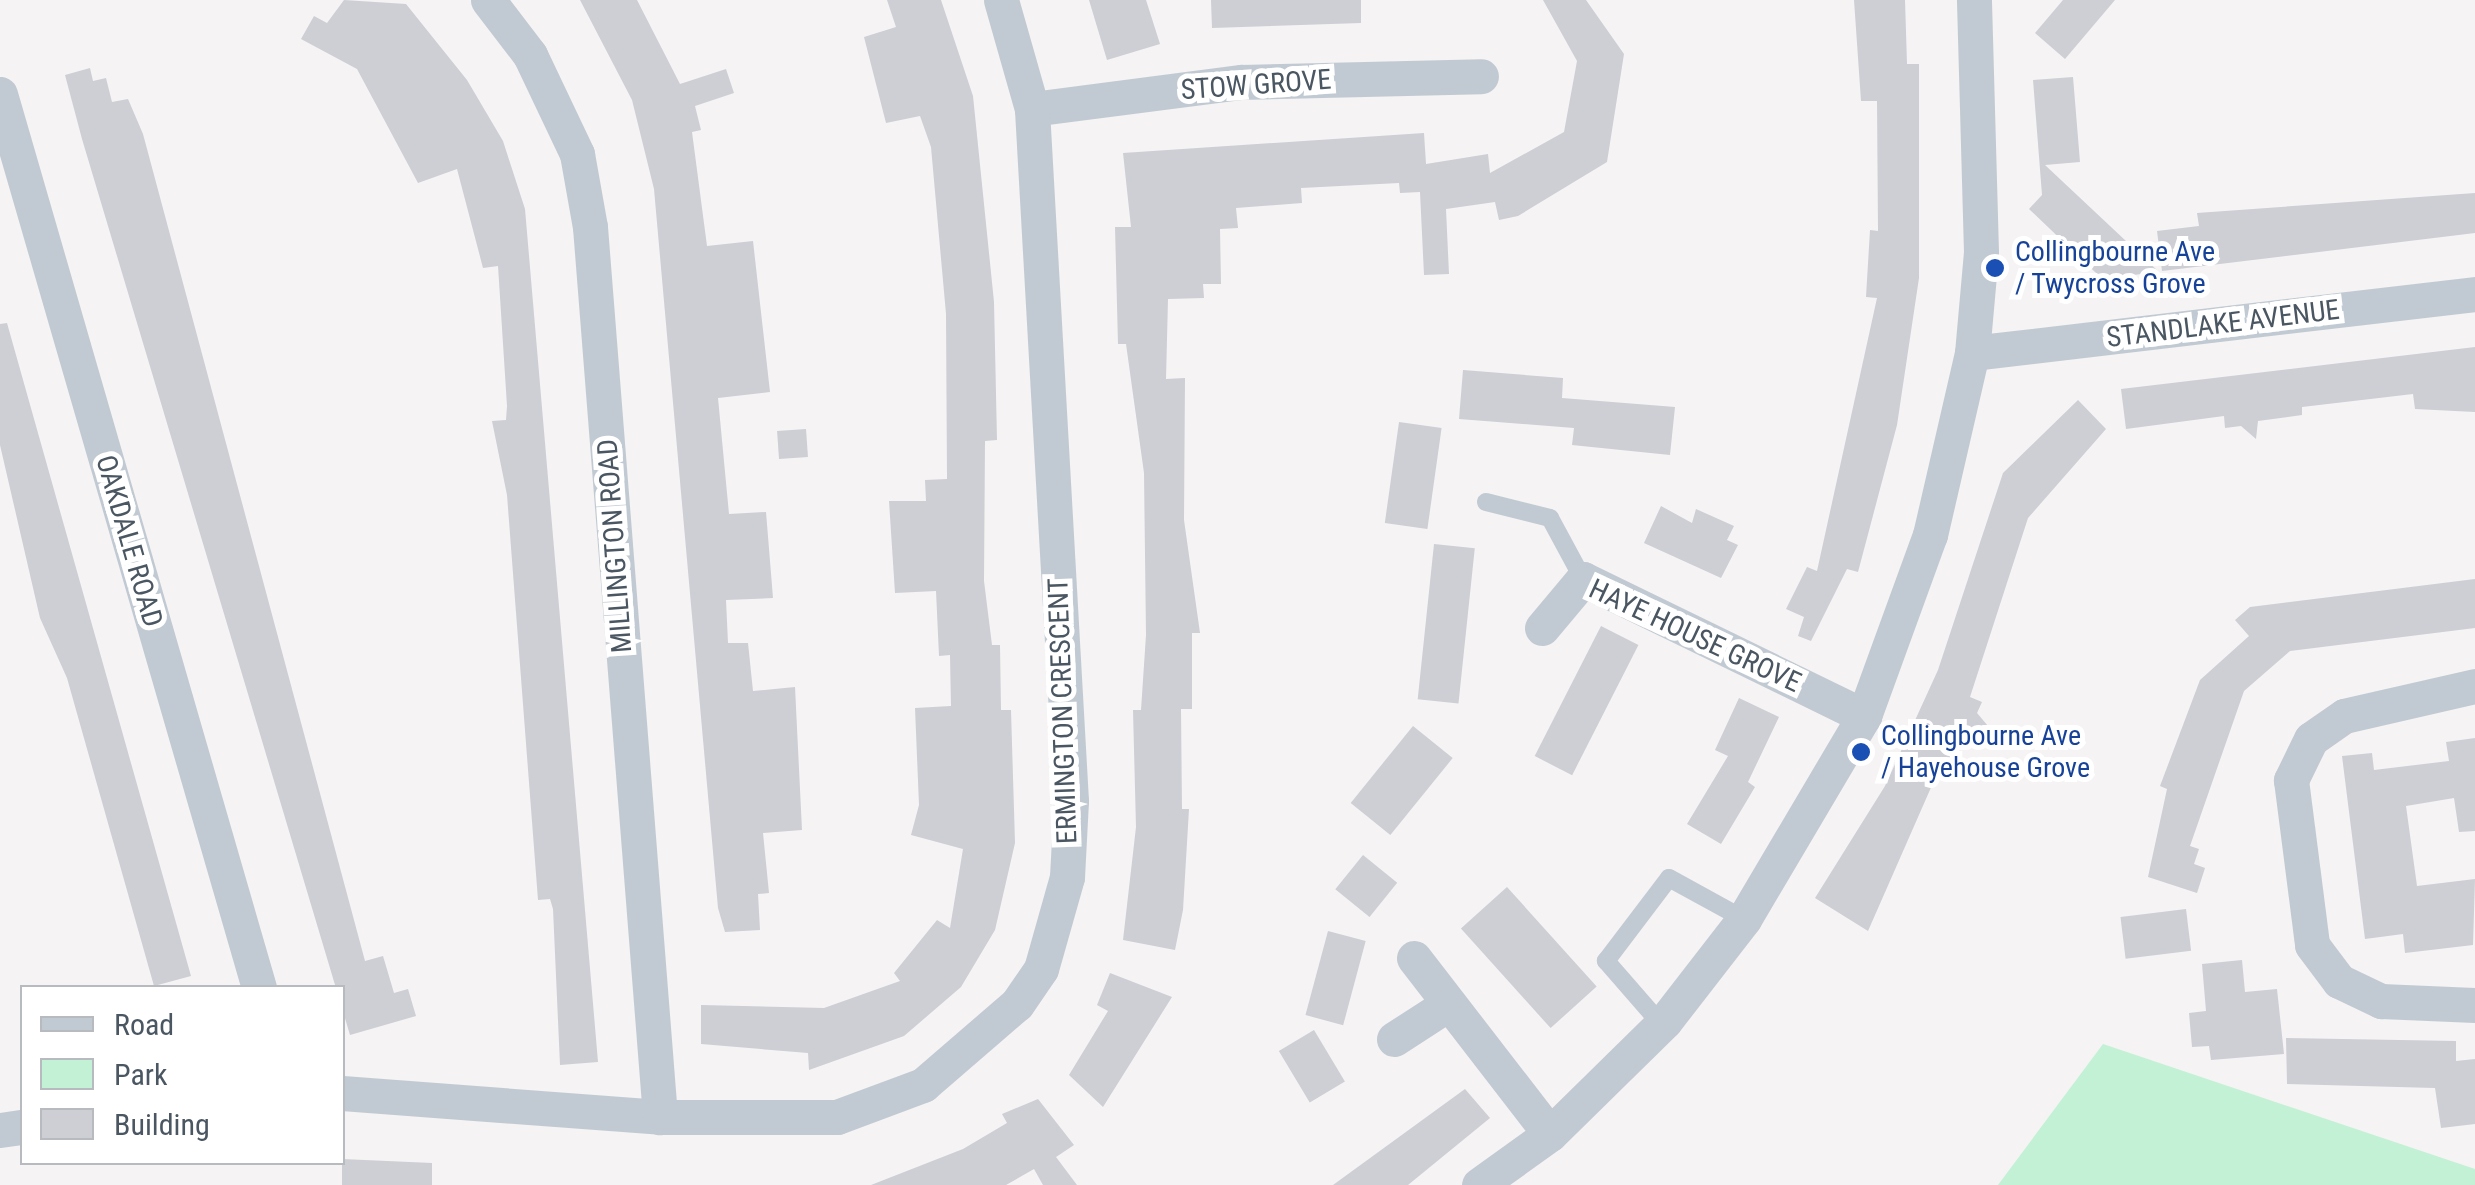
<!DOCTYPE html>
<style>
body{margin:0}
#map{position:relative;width:2475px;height:1185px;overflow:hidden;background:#f5f3f3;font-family:"Roboto Condensed",sans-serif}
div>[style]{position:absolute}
.green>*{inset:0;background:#c3f1d5}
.building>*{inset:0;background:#cdcfd5;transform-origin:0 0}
.service>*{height:18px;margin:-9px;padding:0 9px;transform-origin:9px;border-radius:9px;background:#c1cad2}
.minor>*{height:35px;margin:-17.5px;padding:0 17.5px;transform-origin:17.5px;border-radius:17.5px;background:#c1cad2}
.dots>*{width:28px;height:28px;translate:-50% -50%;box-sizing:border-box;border:5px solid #fff;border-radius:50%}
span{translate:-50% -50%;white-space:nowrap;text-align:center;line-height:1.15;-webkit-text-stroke:10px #fff;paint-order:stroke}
.street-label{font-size:28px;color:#4a5661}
.transit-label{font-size:28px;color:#164399}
.left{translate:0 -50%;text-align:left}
.legend{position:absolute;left:20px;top:985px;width:325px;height:180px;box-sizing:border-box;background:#fff;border:2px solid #b7bbc0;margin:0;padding:12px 18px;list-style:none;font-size:30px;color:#4a5661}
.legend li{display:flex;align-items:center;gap:20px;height:50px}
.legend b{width:50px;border:2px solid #b7bbc0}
</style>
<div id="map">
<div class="green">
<i style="clip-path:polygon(2103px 1044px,2475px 1169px,2475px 1185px,1998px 1185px)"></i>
</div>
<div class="building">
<i style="clip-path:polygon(344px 0,406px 4px,467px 80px,503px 141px,525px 209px,598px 1062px,560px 1065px,553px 909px,550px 899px,538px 900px,507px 495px,492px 421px,506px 420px,507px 406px,498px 266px,483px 268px,457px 169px,418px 183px,357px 69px,301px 39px,314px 16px,327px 23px)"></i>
<i style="clip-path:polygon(580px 0,637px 0,680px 84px,726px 69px,734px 93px,695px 106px,701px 130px,692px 132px,707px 246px,753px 241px,770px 392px,718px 398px,729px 514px,766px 512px,773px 598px,726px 600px,728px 643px,748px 643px,753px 691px,795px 687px,802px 830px,763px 833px,769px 893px,758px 894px,760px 930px,725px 932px,718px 908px,654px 189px,632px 100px)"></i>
<i style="clip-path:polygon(887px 0,941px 0,973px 96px,994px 302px,997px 440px,985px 441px,984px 581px,992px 645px,1000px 645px,1001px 710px,1011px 710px,1015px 843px,995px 930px,961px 987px,904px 1036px,809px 1070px,808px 1053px,701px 1044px,701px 1005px,824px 1008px,900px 981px,894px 973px,937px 920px,950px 928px,963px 849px,911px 835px,919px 805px,915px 708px,951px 706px,950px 655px,939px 656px,936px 591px,895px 593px,889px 501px,926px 501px,925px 480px,947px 479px,946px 314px,931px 147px,920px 116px,886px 123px,864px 37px,896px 27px)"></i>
<i style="clip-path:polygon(1089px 0,1146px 0,1160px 44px,1107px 60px)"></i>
<i style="clip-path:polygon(1211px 0,1361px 0,1361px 23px,1212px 28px)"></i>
<i style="clip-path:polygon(1543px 0,1586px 0,1624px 54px,1607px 162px,1518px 216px,1499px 220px,1495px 202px,1446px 209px,1449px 274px,1424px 275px,1420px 192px,1400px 193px,1399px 183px,1301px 188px,1302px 203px,1236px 208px,1238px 228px,1220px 229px,1221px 284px,1203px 284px,1204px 298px,1168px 299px,1166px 379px,1185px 378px,1184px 520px,1200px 633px,1192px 633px,1192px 709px,1181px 709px,1182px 809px,1189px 809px,1183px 910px,1175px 950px,1123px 940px,1136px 827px,1133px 710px,1141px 710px,1146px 635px,1144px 473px,1126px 344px,1118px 344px,1115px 227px,1131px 227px,1123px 153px,1424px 133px,1426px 164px,1488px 154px,1490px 173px,1564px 132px,1577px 61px)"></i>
<i style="clip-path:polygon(1854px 0,1905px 0,1907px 64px,1919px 64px,1919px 278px,1897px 425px,1858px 572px,1847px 569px,1811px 641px,1798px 636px,1804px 617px,1786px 609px,1807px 567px,1817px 571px,1877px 298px,1866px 297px,1870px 230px,1878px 231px,1877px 101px,1861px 101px)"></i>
<i style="clip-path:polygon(2063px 0,2115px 0,2065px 59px,2035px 33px)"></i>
<i style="clip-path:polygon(90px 68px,93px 81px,106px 78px,112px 102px,128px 99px,143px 134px,365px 961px,383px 956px,394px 993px,408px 989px,416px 1016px,350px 1035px,82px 139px,65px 75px)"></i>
<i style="clip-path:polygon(2073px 77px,2080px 162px,2045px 165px,2159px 272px,2133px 275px,2116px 292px,2029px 209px,2042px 195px,2033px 80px)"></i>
<i style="clip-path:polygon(2475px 193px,2475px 233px,2162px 271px,2157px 231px,2199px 226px,2197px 213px)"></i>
<i style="clip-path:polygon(7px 323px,191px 976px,154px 986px,67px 678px,40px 618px,0 445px,0 324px)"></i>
<i style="clip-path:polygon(2475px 347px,2475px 412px,2415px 409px,2413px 394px,2302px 407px,2302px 415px,2258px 421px,2256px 439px,2241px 426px,2225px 428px,2224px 416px,2126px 429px,2121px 389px)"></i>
<i style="clip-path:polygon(1463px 370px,1563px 378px,1562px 398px,1675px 407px,1670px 455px,1572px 445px,1574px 428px,1459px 419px)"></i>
<i style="clip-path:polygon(2078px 400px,2106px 429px,2028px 518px,1970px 697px,1982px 702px,1977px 713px,1988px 726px,1969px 729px,1950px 771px,1940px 767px,1868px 931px,1815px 898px,1885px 786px,1938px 670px,2003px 473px)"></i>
<i style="left:1399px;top:422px;width:43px;height:102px;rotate:8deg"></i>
<i style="left:806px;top:429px;width:28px;height:29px;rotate:86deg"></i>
<i style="clip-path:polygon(1661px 506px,1692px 523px,1696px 509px,1734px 526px,1727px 540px,1738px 545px,1721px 578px,1644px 543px)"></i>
<i style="left:1434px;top:544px;width:41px;height:156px;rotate:6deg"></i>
<i style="clip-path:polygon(2475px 579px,2475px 628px,2290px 651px,2244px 691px,2190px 846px,2199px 849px,2194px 864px,2205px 868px,2197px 893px,2148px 877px,2167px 789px,2160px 786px,2200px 680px,2249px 636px,2235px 620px,2250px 607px)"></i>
<i style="left:1601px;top:626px;width:42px;height:146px;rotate:27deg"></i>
<i style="clip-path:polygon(1739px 698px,1779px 717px,1748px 782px,1755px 787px,1721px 844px,1687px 824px,1728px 756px,1715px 750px)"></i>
<i style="left:1413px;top:726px;width:51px;height:99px;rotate:39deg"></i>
<i style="clip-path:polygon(2475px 738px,2475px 831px,2459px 832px,2454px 798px,2406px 806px,2417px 886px,2475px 879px,2473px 945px,2405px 953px,2403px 934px,2365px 939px,2342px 756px,2372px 753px,2374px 770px,2449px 761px,2446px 742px)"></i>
<i style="left:1363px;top:855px;width:44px;height:44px;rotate:39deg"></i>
<i style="left:1507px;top:887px;width:134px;height:62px;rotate:48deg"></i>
<i style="left:2186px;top:909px;width:42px;height:66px;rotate:83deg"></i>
<i style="left:1328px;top:931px;width:39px;height:87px;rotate:15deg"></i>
<i style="clip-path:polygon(2242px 960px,2245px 992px,2277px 989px,2284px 1054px,2211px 1060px,2209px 1046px,2192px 1047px,2189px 1013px,2206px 1011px,2202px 964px)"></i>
<i style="clip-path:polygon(1110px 973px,1172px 997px,1103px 1107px,1069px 1075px,1108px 1011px,1097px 1005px)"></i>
<i style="left:1314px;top:1030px;width:60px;height:41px;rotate:59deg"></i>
<i style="clip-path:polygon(2286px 1038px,2456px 1041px,2456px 1061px,2475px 1059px,2475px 1124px,2441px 1128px,2435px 1088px,2287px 1084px)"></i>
<i style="clip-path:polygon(1465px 1089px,1490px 1118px,1408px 1185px,1333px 1185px)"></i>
<i style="clip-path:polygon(1038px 1099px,1074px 1145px,1056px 1157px,1077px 1185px,1043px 1185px,1034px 1169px,1006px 1185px,871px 1185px,963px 1149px,1007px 1123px,1002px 1114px)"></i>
<i style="clip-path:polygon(342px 1159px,432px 1163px,432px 1185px,342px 1185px)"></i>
</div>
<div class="service">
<i style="left:1486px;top:502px;width:66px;rotate:14deg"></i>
<i style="left:1550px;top:518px;width:69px;rotate:61.6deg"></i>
<i style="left:1661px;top:1024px;width:84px;rotate:-131.1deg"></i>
<i style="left:1606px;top:961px;width:104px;rotate:-52.8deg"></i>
<i style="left:1669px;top:878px;width:85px;rotate:28.7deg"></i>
</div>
<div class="minor">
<i style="left:488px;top:0;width:69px;rotate:52.6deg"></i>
<i style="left:530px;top:55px;width:110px;rotate:64.6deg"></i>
<i style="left:577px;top:154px;width:74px;rotate:79.9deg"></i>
<i style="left:590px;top:227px;width:893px;rotate:85.5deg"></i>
<i style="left:0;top:94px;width:931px;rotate:73.84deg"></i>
<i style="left:1032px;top:109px;width:211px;rotate:-7.4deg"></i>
<i style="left:1241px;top:82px;width:240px;rotate:-1.4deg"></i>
<i style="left:1972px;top:353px;width:506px;rotate:-6.69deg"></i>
<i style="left:1542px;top:628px;width:64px;rotate:-50.1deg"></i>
<i style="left:1583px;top:579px;width:313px;rotate:26deg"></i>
<i style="left:2475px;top:686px;width:134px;rotate:167.1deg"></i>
<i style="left:2344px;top:716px;width:40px;rotate:145.1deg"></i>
<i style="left:2311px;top:739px;width:46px;rotate:116deg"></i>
<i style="left:2291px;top:780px;width:166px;rotate:82.7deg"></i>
<i style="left:2312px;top:945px;width:45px;rotate:53.1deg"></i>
<i style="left:2339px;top:981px;width:47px;rotate:25.5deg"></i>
<i style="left:2381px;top:1001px;width:94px;rotate:2.4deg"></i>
<i style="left:1414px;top:958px;width:222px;rotate:52.3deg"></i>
<i style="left:1394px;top:1039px;width:61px;rotate:-32.9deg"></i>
<i style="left:342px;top:1093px;width:319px;rotate:4.3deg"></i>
<i style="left:660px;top:1117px;width:177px"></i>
<i style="left:837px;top:1117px;width:92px;rotate:-20.4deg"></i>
<i style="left:923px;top:1085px;width:124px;rotate:-40.8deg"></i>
<i style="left:1017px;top:1004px;width:42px;rotate:-55.6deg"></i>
<i style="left:1041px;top:969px;width:96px;rotate:-74.2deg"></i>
<i style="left:1067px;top:877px;width:76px;rotate:-87deg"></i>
<i style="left:1071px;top:801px;width:693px;rotate:-93.23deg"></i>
<i style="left:1032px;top:109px;width:113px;rotate:-105.9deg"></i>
<i style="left:0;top:1130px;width:22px;rotate:-8deg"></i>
<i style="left:1479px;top:1185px;width:87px;rotate:-35.7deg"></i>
<i style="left:1550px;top:1134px;width:161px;rotate:-44.5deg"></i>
<i style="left:1665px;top:1021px;width:129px;rotate:-52.2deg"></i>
<i style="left:1744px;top:919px;width:236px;rotate:-59.4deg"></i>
<i style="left:1864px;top:716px;width:193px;rotate:-70deg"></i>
<i style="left:1930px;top:535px;width:187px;rotate:-77deg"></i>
<i style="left:1972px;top:353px;width:101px;rotate:-84.9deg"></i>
<i style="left:1981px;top:252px;width:252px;rotate:-91.6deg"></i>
</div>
<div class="dots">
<i style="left:1995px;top:268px;background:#1a4fb4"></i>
<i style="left:1861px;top:752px;background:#1a4fb4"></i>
</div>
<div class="street-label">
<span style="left:1256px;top:85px;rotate:-4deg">STOW GROVE</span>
<span style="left:2223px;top:324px;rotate:-7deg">STANDLAKE AVENUE</span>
<span style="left:129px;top:541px;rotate:74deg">OAKDALE ROAD</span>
<span style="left:615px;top:546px;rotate:-94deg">MILLINGTON ROAD</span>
<span style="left:1695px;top:636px;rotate:25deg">HAYE HOUSE GROVE</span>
<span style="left:1063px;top:711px;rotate:-92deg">ERMINGTON CRESCENT</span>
</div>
<div class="transit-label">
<span class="left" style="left:2015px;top:268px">Collingbourne Ave<br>/ Twycross Grove</span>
<span class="left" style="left:1881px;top:752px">Collingbourne Ave<br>/ Hayehouse Grove</span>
</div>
<ul class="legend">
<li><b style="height:12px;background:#c1cad2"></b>Road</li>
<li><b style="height:28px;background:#c3f1d5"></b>Park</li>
<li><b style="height:28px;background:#cdcfd5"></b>Building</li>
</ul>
</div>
